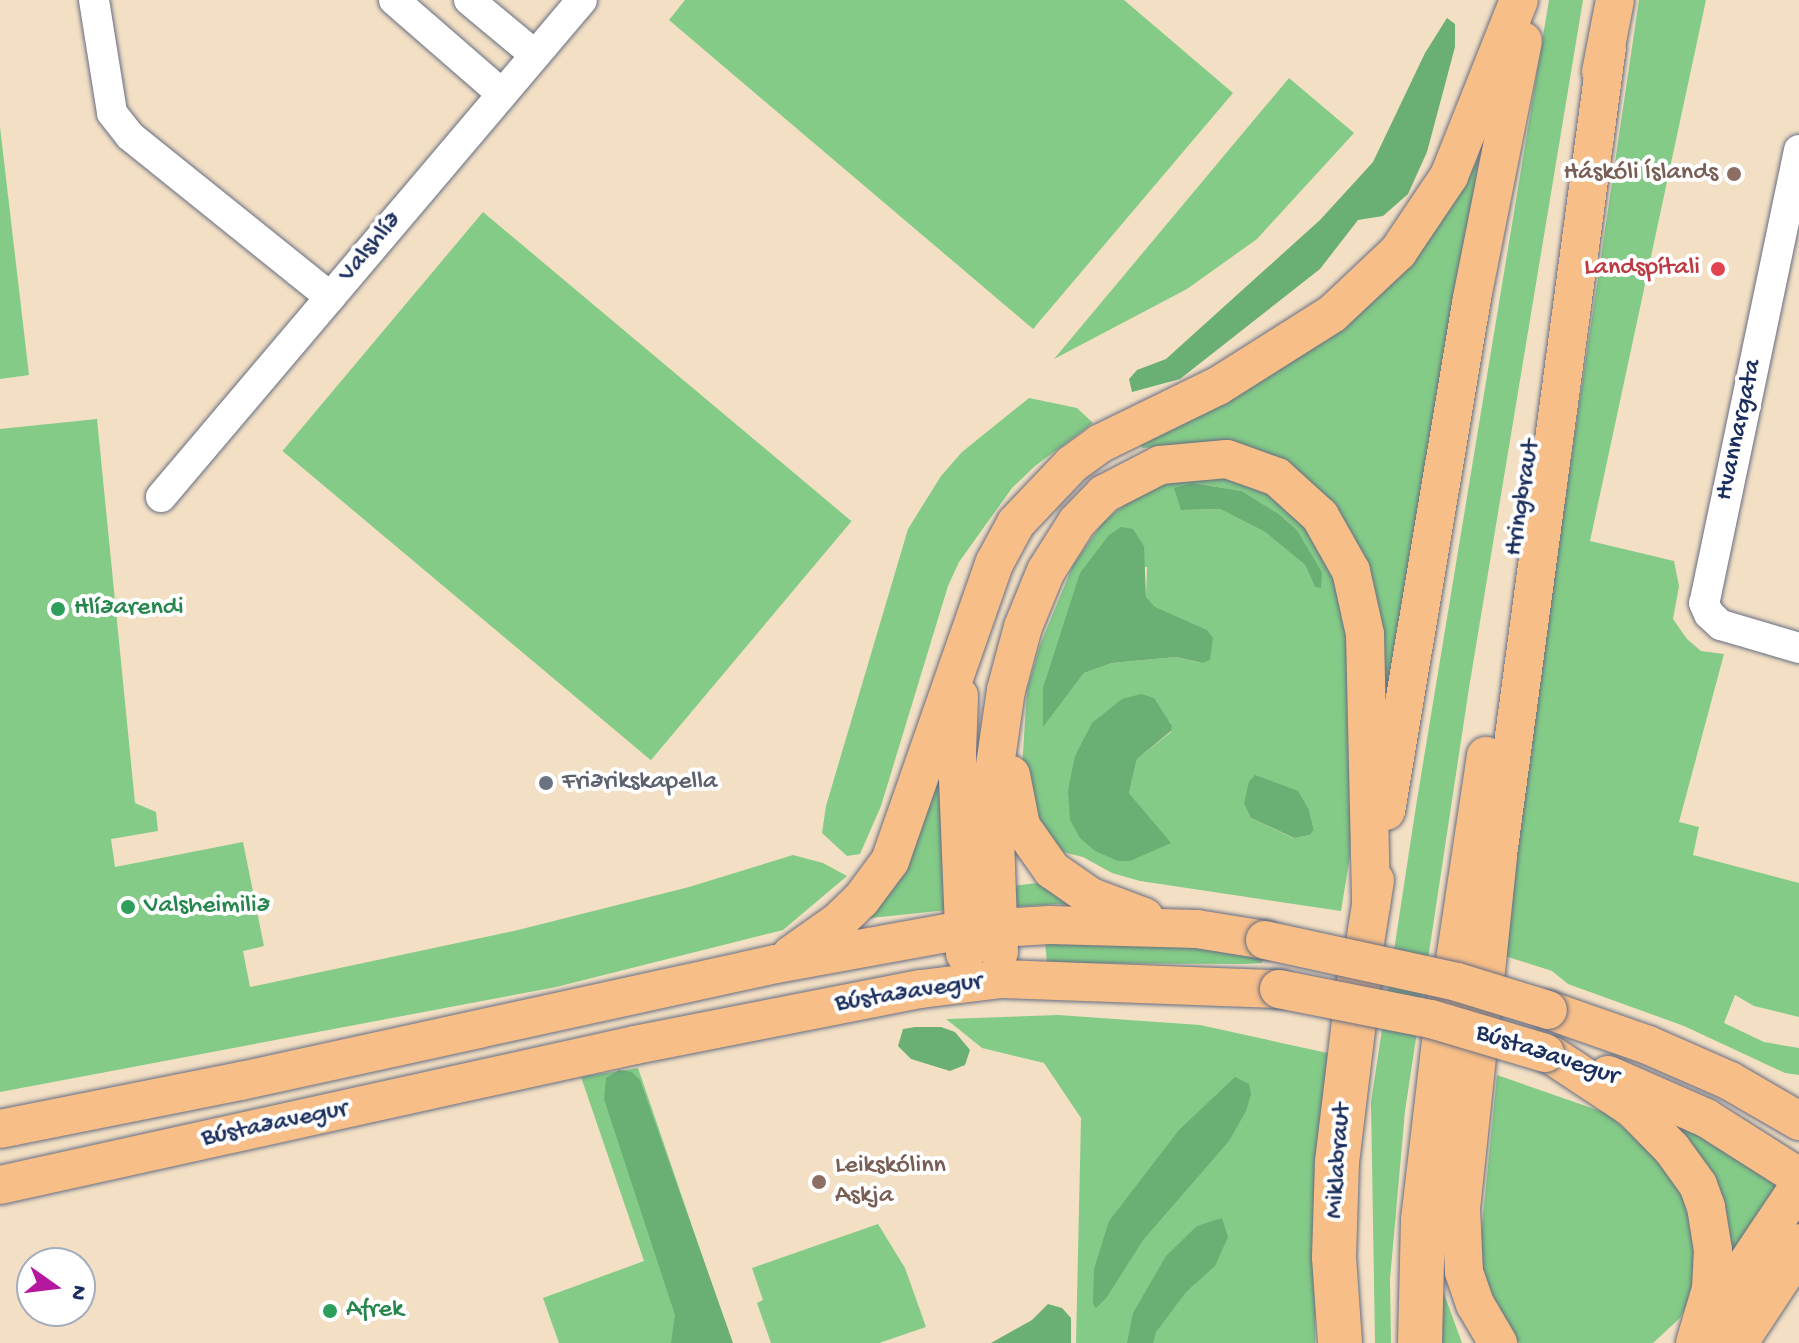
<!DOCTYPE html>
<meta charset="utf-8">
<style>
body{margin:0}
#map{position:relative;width:1799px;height:1343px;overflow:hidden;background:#f3e0c4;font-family:"Gochi Hand",sans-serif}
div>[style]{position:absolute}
.green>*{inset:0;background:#83cb87;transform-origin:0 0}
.forest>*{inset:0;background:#6aaf74}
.roads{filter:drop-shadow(0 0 2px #676d82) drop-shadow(0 0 2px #676d82)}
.minor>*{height:30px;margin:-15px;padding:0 15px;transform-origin:15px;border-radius:15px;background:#fff}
.major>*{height:38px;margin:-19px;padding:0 19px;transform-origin:19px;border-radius:19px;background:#f7be88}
.highway>*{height:44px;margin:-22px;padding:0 22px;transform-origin:22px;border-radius:22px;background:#f7be88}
.bridges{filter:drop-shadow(0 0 2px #676d82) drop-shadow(0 0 2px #676d82)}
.major-bridge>*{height:38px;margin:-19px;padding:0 19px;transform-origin:19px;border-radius:19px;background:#f7be88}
.dots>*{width:22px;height:22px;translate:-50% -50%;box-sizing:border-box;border:4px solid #fff;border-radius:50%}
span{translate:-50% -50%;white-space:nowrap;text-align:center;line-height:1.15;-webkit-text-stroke:8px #fff;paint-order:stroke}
.education-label{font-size:26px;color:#785e54}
.right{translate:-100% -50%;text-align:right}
.left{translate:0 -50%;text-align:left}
.street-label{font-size:26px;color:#1b2f5e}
.health-label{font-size:26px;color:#be3a42}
.leisure-label{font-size:26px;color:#27864d}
.worship-label{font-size:26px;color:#5b616d}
.north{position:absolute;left:16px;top:1247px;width:80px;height:80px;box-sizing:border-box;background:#fff;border:2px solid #a4acbf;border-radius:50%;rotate:104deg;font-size:22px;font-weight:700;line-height:32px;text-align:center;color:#1b2f5e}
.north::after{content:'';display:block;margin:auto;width:28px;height:36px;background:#b5179e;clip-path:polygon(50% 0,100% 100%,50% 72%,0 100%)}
</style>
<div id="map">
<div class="green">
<i style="clip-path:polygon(685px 0,1124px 0,1233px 93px,1033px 329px,669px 20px)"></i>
<i style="clip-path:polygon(1549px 0,1583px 0,1469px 688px,1405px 1111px,1390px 1279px,1391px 1343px,1375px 1343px,1371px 1102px,1416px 806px)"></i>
<i style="clip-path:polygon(1639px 0,1706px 0,1590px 541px,1674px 561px,1679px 586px,1673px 619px,1687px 639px,1701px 651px,1724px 654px,1679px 822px,1699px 827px,1693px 855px,1799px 883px,1799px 1017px,1754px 1006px,1735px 995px,1724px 1023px,1764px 1042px,1799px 1048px,1799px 1075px,1785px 1073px,1684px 1026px,1568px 984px,1552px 971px,1505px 956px,1511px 866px)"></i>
<i style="clip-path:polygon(1289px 78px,1354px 133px,1257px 239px,1187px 289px,1054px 359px)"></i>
<i style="clip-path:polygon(0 127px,29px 375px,0 379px)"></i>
<i style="clip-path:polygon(1480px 155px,1384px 770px,1363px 564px,1220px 443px,1143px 448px,1134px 439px,1406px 265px,1455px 201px)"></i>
<i style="left:483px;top:212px;width:481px;height:312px;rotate:40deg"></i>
<i style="clip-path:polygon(1029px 398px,1077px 408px,1093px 423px,1035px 466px,1012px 488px,959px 562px,948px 586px,881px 806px,860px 854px,847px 856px,822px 833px,826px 806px,908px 529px,941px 476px,962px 452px)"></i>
<i style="clip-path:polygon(97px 419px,135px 803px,156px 812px,158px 831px,111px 839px,115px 867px,243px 842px,264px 946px,243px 951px,250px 987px,518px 930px,689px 887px,793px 855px,823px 863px,847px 876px,783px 930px,556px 987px,0 1092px,0 429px)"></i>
<i style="clip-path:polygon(evenodd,1225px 477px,1251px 481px,1308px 520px,1344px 598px,1357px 756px,1350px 856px,1341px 911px,1140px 881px,1112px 873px,1083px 857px,1050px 849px,1021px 784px,1027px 690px,1040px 645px,1073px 565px,1103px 522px,1129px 501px,1169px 482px,1225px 477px,1193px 483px,1242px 491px,1279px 514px,1296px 529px,1315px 587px,1305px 565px,1265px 532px,1220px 509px,1181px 510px,1193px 483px,1225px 477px,1147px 567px,1146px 597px,1201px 663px,1176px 657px,1112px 663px,1084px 673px,1044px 725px,1080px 573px,1147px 567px,1225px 477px,1170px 721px,1171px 732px,1137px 759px,1129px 793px,1170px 843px,1068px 790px,1170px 721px,1225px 477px,1309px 810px,1314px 830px,1310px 835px,1293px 838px,1251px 818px,1309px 810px)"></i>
<i style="clip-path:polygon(943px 746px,948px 910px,861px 919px)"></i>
<i style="clip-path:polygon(1046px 882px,1074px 903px,1013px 907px,1012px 886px)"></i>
<i style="clip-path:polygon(1045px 941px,1131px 942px,1263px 955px,1262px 963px,1245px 964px,1047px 963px)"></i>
<i style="clip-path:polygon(1058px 1015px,1200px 1025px,1332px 1054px,1317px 1167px,1315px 1343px,1076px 1343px,1081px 1118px,1044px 1063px,982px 1048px,946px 1019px)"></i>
<i style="clip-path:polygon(638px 1068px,732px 1343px,559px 1343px,543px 1298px,644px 1261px,581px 1077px)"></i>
<i style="clip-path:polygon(1497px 1075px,1606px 1113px,1657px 1156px,1686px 1197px,1700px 1241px,1698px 1284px,1680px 1318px,1653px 1343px,1520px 1343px,1501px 1326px,1478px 1265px)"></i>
<i style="clip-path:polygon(1672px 1119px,1780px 1186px,1729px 1269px,1706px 1176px)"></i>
<i style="clip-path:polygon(878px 1224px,905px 1268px,926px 1327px,879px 1343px,771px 1343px,757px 1303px,763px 1300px,752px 1268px)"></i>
<i style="clip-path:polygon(1442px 1288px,1462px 1343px,1440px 1343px)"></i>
</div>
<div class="forest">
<i style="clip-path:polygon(1447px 18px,1455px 24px,1455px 47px,1427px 152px,1408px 194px,1383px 216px,1358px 220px,1320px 269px,1180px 379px,1132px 392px,1129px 379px,1137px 370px,1166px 359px,1320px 220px,1373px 162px,1425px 53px)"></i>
<i style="clip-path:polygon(1193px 483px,1242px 491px,1279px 514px,1296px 529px,1313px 557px,1322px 573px,1321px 588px,1315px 587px,1305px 565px,1265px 532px,1220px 509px,1181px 510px,1174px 488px)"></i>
<i style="clip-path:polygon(1121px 527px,1133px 529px,1144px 546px,1146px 597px,1155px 607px,1207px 630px,1213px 638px,1210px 660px,1202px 663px,1176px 657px,1112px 663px,1084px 673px,1043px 727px,1043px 688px,1080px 573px,1109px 535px)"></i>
<i style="clip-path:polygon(1141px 694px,1154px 698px,1172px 726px,1171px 731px,1137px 759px,1129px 793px,1171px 843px,1130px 861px,1118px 861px,1095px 851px,1080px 838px,1070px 820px,1068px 790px,1075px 756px,1092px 723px,1122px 699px)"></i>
<i style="clip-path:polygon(1255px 775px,1298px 791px,1309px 810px,1314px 830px,1310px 835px,1294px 838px,1251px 818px,1244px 803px,1249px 782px)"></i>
<i style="clip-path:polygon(915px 1027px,941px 1027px,955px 1032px,970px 1050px,965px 1065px,950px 1071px,911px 1059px,898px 1046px,903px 1029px)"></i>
<i style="clip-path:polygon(619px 1070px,632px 1072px,640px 1080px,733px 1343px,671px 1343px,675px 1315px,604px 1099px,606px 1078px)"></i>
<i style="clip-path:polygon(1235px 1077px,1249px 1084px,1251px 1094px,1246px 1111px,1229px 1141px,1143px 1240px,1107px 1297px,1096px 1308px,1093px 1304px,1094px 1269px,1109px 1221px,1179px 1130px)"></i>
<i style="clip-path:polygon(1222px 1218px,1228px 1237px,1215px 1266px,1186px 1292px,1156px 1332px,1153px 1343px,1127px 1343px,1133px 1313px,1166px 1256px,1197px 1226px)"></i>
<i style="clip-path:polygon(1048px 1304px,1062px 1308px,1071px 1318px,1071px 1343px,991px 1343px,1032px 1320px)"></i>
</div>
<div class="roads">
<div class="minor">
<i style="left:94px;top:0;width:114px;rotate:80.9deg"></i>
<i style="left:112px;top:113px;width:29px;rotate:52deg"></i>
<i style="left:130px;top:136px;width:257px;rotate:38.8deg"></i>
<i style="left:394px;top:0;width:143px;rotate:41deg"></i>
<i style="left:469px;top:0;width:86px;rotate:39.8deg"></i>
<i style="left:1799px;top:150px;width:463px;rotate:101.8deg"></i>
<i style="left:1704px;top:603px;width:12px;rotate:66deg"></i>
<i style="left:1709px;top:614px;width:16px;rotate:43deg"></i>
<i style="left:1721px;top:625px;width:81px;rotate:16.4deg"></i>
<i style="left:161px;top:497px;width:651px;rotate:-49.73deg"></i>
</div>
<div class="major">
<i style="left:1601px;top:72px;width:73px;rotate:-79deg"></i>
<i style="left:959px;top:696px;width:58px;rotate:92deg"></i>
<i style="left:957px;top:754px;width:200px;rotate:87.7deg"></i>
<i style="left:1011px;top:775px;width:52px;rotate:78.9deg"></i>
<i style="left:1021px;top:826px;width:54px;rotate:54.8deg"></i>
<i style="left:1052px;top:870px;width:47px;rotate:34.7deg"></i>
<i style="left:1091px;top:897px;width:57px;rotate:20.7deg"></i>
<i style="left:1386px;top:811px;width:520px;rotate:-80.48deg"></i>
<i style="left:1472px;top:298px;width:262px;rotate:-78.8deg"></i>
<i style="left:999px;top:952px;width:173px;rotate:-92deg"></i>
<i style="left:993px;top:779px;width:90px;rotate:-81.7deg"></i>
<i style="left:1006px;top:690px;width:65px;rotate:-74.9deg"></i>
<i style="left:1023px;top:627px;width:61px;rotate:-67.7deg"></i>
<i style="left:1046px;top:571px;width:58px;rotate:-57.7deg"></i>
<i style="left:1077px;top:522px;width:39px;rotate:-46deg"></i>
<i style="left:1104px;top:494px;width:63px;rotate:-27.4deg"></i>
<i style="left:1160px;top:465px;width:67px;rotate:-5.1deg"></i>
<i style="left:1227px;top:459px;width:53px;rotate:19.8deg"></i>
<i style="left:1277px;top:477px;width:58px;rotate:42.2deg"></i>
<i style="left:1320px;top:516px;width:63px;rotate:60.6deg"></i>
<i style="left:1351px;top:571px;width:65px;rotate:77.5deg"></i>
<i style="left:1365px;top:634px;width:271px;rotate:88.7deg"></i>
<i style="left:791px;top:955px;width:59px;rotate:-35.3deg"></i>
<i style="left:839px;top:921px;width:30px;rotate:-44deg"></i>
<i style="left:861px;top:900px;width:49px;rotate:-53.4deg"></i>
<i style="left:890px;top:861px;width:317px;rotate:-70.7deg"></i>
<i style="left:995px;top:562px;width:44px;rotate:-61.7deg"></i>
<i style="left:1016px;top:523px;width:81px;rotate:-46.5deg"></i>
<i style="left:1072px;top:464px;width:36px;rotate:-36deg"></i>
<i style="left:1101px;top:443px;width:130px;rotate:-26deg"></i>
<i style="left:1218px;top:386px;width:135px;rotate:-32.3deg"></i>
<i style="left:1332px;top:314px;width:91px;rotate:-43.2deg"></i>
<i style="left:1398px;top:252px;width:92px;rotate:-56.1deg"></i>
<i style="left:1449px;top:176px;width:189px;rotate:-68.3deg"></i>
<i style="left:1359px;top:980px;width:101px;rotate:-80.9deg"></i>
<i style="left:1449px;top:1000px;width:247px;rotate:-81.4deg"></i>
<i style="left:1548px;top:1010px;width:106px;rotate:19.3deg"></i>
<i style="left:1648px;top:1045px;width:90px;rotate:23.7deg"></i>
<i style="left:1730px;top:1081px;width:80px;rotate:30.1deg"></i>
<i style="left:1553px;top:1056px;width:95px;rotate:33.4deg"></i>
<i style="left:1632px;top:1108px;width:57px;rotate:45.7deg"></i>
<i style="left:1672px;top:1149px;width:44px;rotate:54.2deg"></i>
<i style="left:1698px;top:1185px;width:23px;rotate:70deg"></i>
<i style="left:1706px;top:1207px;width:44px;rotate:80.8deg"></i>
<i style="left:1713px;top:1250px;width:39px;rotate:93deg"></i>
<i style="left:1711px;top:1289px;width:56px;rotate:106.5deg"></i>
<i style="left:1608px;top:1075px;width:107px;rotate:23.7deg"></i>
<i style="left:1706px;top:1118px;width:110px;rotate:32.4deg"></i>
<i style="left:0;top:1129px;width:246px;rotate:-11.3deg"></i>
<i style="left:241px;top:1081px;width:548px;rotate:-12.34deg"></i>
<i style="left:776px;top:964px;width:190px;rotate:-10.3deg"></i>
<i style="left:963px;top:930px;width:87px;rotate:-3.3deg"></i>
<i style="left:1050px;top:925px;width:147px;rotate:1.6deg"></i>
<i style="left:1197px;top:929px;width:69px;rotate:9.2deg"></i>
<i style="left:0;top:1185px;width:650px;rotate:-12.43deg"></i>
<i style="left:635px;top:1045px;width:291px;rotate:-11.1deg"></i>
<i style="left:921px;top:989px;width:81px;rotate:-7.1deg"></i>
<i style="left:1001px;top:979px;width:278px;rotate:2.1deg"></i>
<i style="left:1711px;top:1317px;width:158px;rotate:-56.1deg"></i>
<i style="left:1498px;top:1343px;width:45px;rotate:-120.5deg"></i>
<i style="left:1475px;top:1304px;width:34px;rotate:-109deg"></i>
<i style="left:1464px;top:1272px;width:63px;rotate:-92.7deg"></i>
<i style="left:1461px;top:1209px;width:356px;rotate:-84deg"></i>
<i style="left:1498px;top:855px;width:815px;rotate:-82.32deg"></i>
</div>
<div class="highway">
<i style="left:1340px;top:1343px;width:86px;rotate:-94deg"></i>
<i style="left:1334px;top:1257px;width:95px;rotate:-88.2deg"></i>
<i style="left:1337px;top:1162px;width:183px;rotate:-83.1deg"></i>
<i style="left:1420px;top:1343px;width:123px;rotate:-88.6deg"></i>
<i style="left:1423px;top:1220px;width:222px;rotate:-83.3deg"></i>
<i style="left:1735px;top:1343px;width:116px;rotate:-56.6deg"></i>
</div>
</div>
<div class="bridges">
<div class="major-bridge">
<i style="left:1265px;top:940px;width:197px;rotate:12.3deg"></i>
<i style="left:1457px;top:982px;width:95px;rotate:17.1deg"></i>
<i style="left:1279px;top:989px;width:155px;rotate:11.2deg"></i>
<i style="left:1431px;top:1019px;width:119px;rotate:16.6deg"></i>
</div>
</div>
<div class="dots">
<i style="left:1734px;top:174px;background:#8d6e63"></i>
<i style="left:1718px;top:269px;background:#e0444e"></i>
<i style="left:58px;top:609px;background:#2e9e5b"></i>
<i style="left:546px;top:783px;background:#6b7280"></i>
<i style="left:128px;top:907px;background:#2e9e5b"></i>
<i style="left:819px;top:1182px;background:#8d6e63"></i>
<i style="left:330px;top:1311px;background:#2e9e5b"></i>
</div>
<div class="education-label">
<span class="right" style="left:1718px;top:174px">Háskóli Íslands</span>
<span class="left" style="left:835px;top:1182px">Leikskólinn<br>Askja</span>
</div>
<div class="street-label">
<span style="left:371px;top:248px;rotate:-50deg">Valshlíð</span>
<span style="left:1740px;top:430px;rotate:-78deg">Hvannargata</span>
<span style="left:1524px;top:498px;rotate:-81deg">Hringbraut</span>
<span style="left:909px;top:994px;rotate:-9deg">Bústaðavegur</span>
<span style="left:1547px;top:1056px;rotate:18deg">Bústaðavegur</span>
<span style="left:275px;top:1125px;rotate:-12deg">Bústaðavegur</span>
<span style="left:1340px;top:1161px;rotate:-86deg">Miklabraut</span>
</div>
<div class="health-label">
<span class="right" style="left:1700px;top:269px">Landspítali</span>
</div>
<div class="leisure-label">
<span class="left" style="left:74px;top:609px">Hlíðarendi</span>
<span class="left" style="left:144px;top:907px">Valsheimilið</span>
<span class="left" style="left:346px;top:1311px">Afrek</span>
</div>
<div class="worship-label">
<span class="left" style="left:562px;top:783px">Friðrikskapella</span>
</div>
<div class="north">N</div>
</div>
